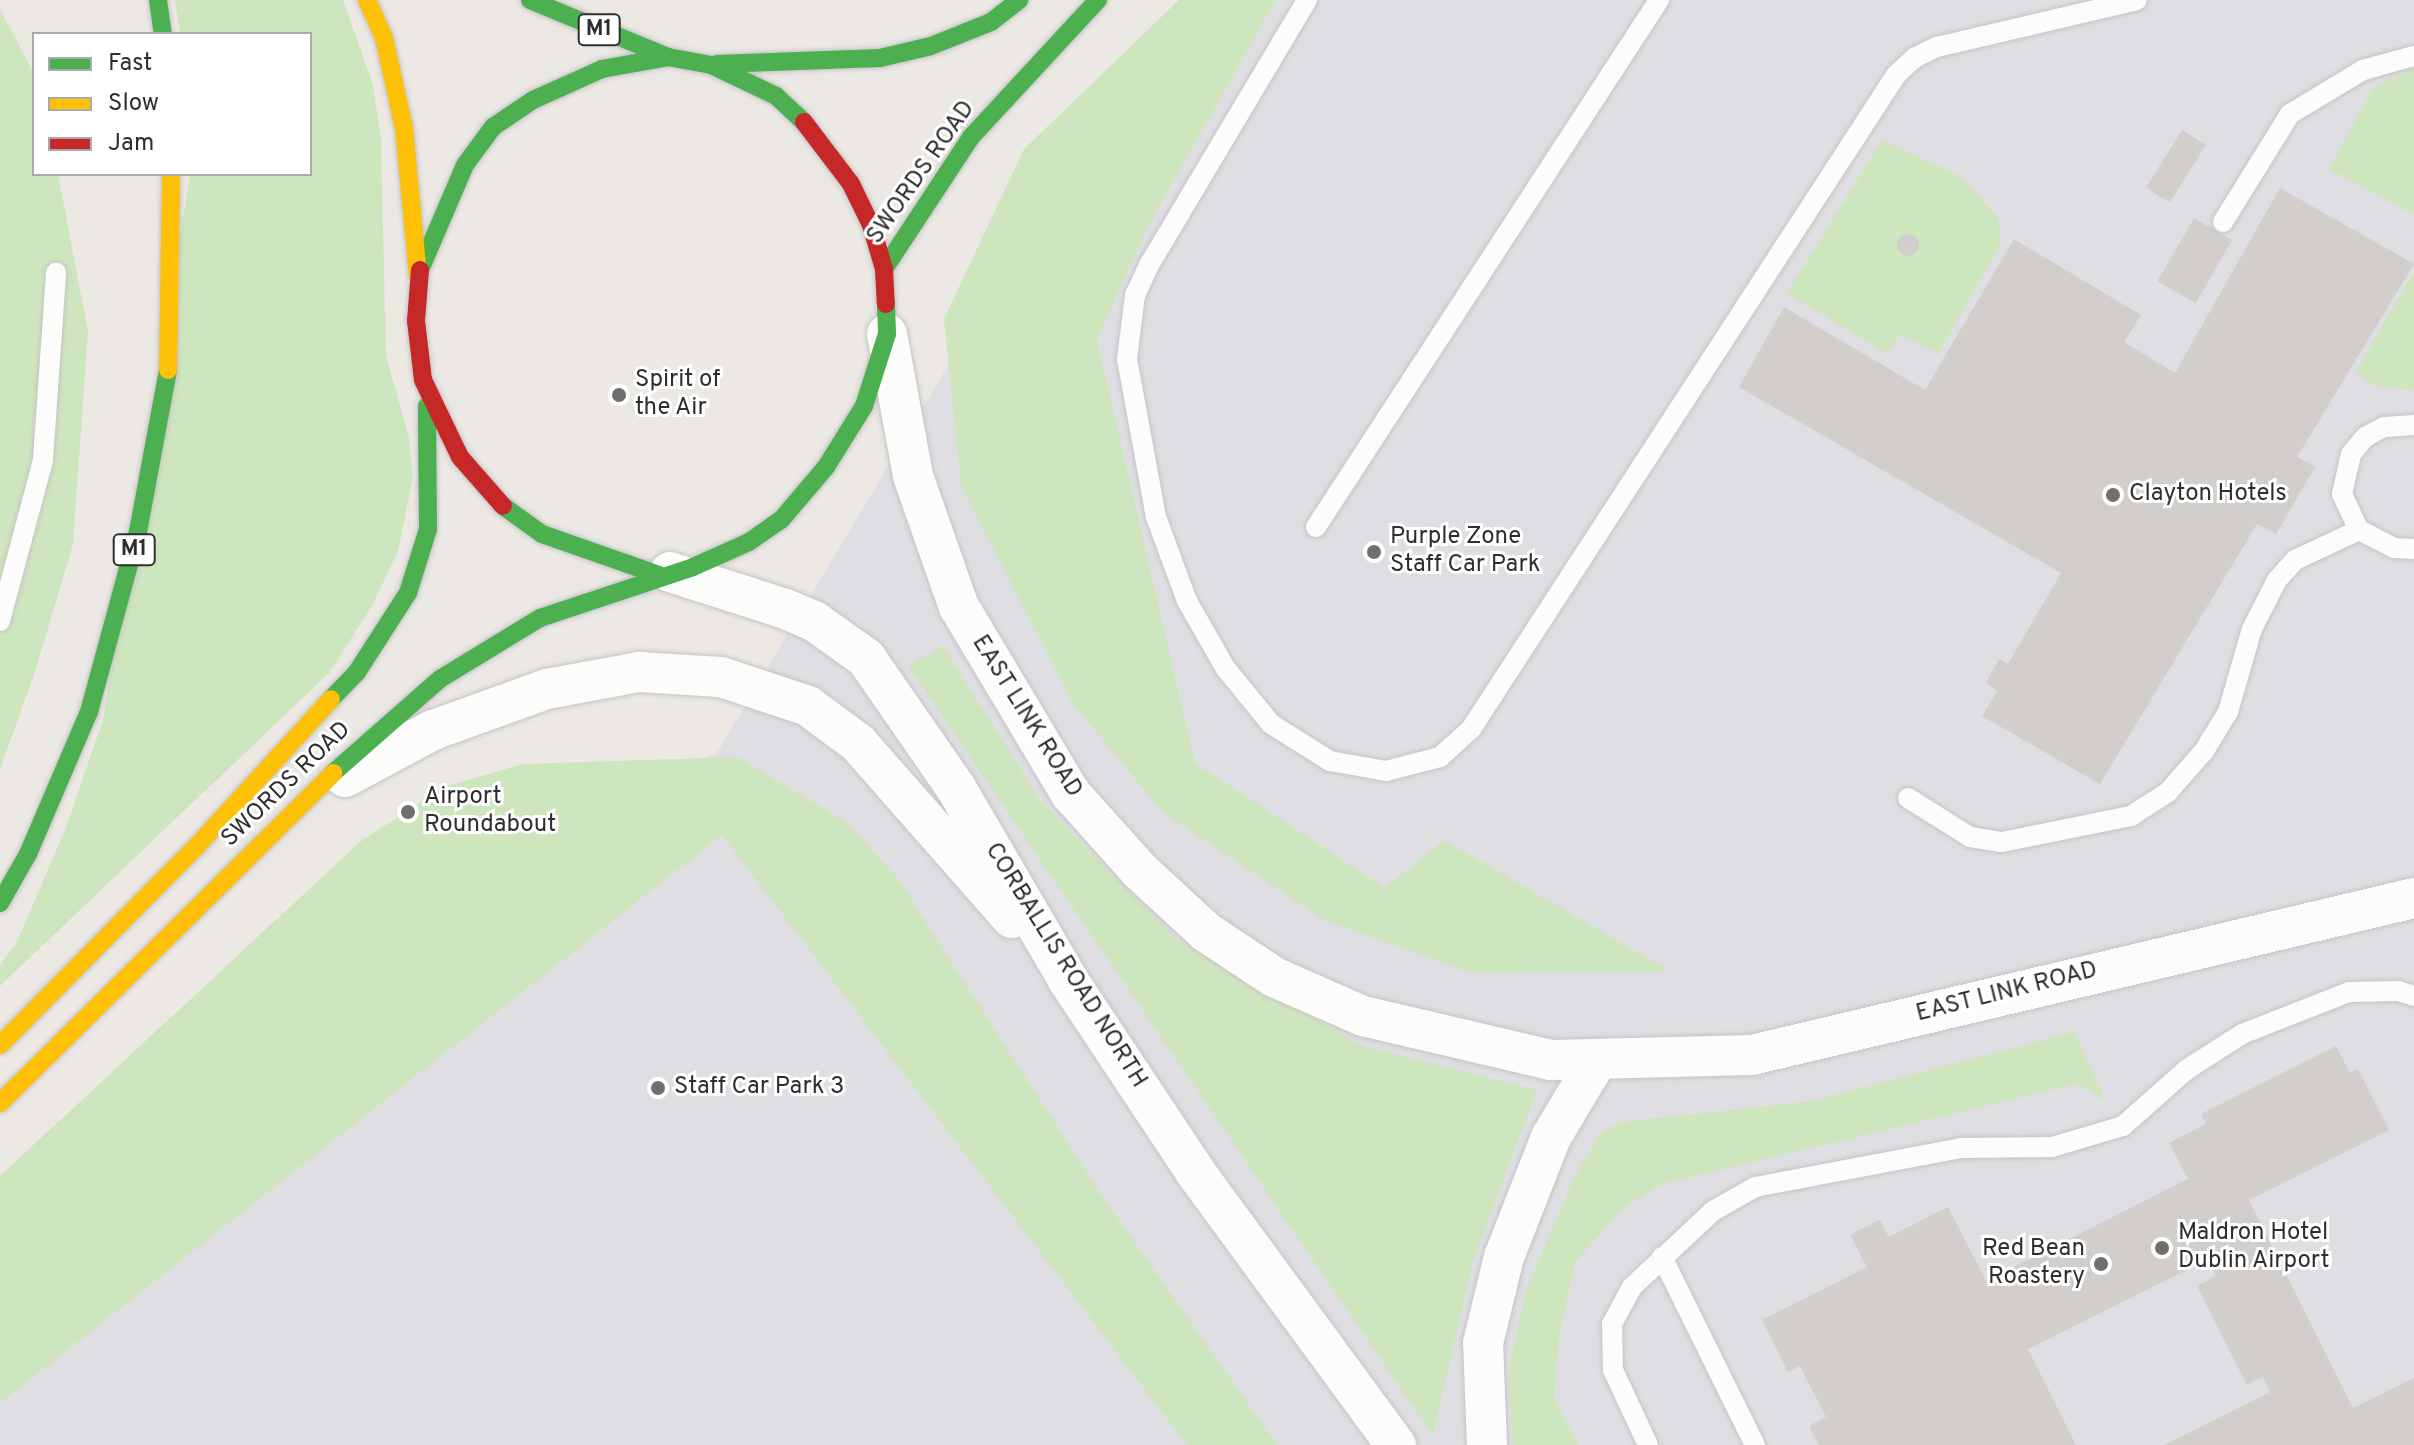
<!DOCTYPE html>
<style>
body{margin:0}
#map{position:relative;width:2414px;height:1445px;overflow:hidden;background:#ece8e4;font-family:Overpass,sans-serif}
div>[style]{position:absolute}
.airport>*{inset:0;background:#dfdee2}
.green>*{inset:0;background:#cee6be}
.building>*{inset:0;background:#d1cecb;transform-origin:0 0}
.round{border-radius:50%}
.roads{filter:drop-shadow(0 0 2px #c5c4c5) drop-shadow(0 0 2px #c5c4c5)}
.lane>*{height:20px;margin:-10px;padding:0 10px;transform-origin:10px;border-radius:10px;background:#fcfcfb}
.street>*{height:40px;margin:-20px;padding:0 20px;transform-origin:20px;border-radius:20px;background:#fcfcfb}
.fast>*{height:18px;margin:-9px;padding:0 9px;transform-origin:9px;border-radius:9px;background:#4caf50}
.slow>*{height:18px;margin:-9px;padding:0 9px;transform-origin:9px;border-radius:9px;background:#ffc107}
.jam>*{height:18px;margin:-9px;padding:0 9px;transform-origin:9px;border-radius:9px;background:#c62828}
.dots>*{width:22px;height:22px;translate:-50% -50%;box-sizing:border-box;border:4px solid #fff;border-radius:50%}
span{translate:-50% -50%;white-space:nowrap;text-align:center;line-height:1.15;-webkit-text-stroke:6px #fff;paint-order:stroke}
.shield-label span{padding:2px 6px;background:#fff;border:2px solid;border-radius:6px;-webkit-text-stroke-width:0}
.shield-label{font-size:22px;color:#2e2e2e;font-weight:700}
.street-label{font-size:24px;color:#2e2e2e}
.poi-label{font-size:24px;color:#2e2e2e}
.left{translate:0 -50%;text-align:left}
.right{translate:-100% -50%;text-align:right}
.legend{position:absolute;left:32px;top:32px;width:280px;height:144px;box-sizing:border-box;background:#fff;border:2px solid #ababab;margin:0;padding:10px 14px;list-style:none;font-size:24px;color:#2e2e2e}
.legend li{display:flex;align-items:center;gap:16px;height:40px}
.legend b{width:40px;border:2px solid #ababab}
</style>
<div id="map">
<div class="airport">
<i style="clip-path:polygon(1209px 0,2414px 0,2414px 1445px,0 1445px,0 1353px,720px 748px,1102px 107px)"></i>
</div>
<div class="green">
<i style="clip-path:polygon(175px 0,343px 0,373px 85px,381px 139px,386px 355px,409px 438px,413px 477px,398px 551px,373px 604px,330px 672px,0 986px,0 965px,17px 942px,65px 830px,103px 720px,190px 174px,310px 174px,310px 34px,180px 34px)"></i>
<i style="clip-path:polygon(1179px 0,1276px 0,1149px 224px,1097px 340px,1195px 763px,1385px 888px,1444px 840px,1670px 971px,1468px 972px,1326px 921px,1162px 812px,1072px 702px,961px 486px,944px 319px,1024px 149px)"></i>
<i style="clip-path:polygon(0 9px,34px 74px,34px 174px,58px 174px,88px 331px,73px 544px,35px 672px,0 769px)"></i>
<i style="clip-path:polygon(2414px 68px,2414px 215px,2329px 169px,2373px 88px)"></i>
<i style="clip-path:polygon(1882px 140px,1958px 175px,1998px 217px,2001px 244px,1938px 354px,1900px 335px,1887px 354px,1787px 293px)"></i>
<i style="clip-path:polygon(2414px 271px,2414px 391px,2376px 386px,2356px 373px)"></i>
<i style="clip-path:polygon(943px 646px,1042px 803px,1178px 940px,1363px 1046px,1537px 1090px,1472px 1265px,1433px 1436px,908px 666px)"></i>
<i style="clip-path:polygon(737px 757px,845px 821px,896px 876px,1098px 1190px,1277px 1445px,1187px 1445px,722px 835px,0 1403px,0 1176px,361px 841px,444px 787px,523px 764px)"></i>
<i style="clip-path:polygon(2074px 1032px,2106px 1101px,2077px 1084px,1662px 1184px,1620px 1211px,1575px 1263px,1559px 1337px,1554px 1398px,1578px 1445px,1513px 1445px,1508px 1371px,1527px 1288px,1574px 1177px,1599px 1135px,1620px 1122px,1811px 1101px)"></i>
</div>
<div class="building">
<i style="left:2182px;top:130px;width:28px;height:68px;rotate:32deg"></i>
<i style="clip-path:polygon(2280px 188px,2414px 264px,2297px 457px,2315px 467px,2276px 534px,2257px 524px,2100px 784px,1982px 716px,1997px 691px,1986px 683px,1999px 659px,2008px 664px,2061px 573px,1739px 387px,1784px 307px,1925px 390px,2014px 239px,2141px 315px,2124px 342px,2175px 373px)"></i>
<i style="left:2194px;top:218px;width:44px;height:73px;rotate:30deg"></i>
<i class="round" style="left:1897px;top:234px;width:22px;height:22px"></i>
<i style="clip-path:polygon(2336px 1046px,2350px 1073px,2358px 1069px,2389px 1130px,2249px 1200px,2353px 1408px,2414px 1378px,2414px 1445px,2164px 1445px,2270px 1392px,2263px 1376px,2247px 1385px,2197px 1286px,2216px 1276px,2207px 1260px,2028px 1349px,2076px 1445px,1819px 1445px,1809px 1426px,1826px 1417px,1800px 1366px,1788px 1372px,1762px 1320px,1867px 1267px,1850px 1235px,1880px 1220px,1889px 1237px,1948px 1207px,1986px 1281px,2188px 1179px,2169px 1143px,2206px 1124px,2201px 1114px)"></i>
</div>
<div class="roads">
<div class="lane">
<i style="left:1307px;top:0;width:306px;rotate:120.8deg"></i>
<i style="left:1150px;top:263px;width:35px;rotate:115deg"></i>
<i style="left:1135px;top:295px;width:64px;rotate:97.1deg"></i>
<i style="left:1127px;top:359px;width:161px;rotate:79.6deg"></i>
<i style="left:1156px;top:517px;width:90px;rotate:69.7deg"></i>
<i style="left:1187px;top:601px;width:78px;rotate:60.2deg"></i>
<i style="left:1226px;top:669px;width:71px;rotate:50.7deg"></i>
<i style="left:1271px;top:724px;width:70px;rotate:32.1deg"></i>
<i style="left:1330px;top:761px;width:57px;rotate:10.1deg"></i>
<i style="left:1386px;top:771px;width:56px;rotate:-14.5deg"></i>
<i style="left:1440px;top:757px;width:42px;rotate:-42.1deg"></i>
<i style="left:1471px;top:729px;width:780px;rotate:-56.98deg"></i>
<i style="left:1896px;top:75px;width:25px;rotate:-43deg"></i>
<i style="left:1914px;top:58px;width:25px;rotate:-26deg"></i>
<i style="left:1937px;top:47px;width:205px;rotate:-13.2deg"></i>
<i style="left:2223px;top:222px;width:127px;rotate:-58.2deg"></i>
<i style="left:2290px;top:114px;width:85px;rotate:-31.1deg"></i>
<i style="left:2363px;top:70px;width:53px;rotate:-15.4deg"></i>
<i style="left:2414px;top:425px;width:30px;rotate:176deg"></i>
<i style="left:2384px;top:427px;width:21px;rotate:152deg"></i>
<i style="left:2365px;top:437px;width:22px;rotate:129deg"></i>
<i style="left:2351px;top:454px;width:41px;rotate:102.7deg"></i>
<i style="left:2342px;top:494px;width:40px;rotate:65deg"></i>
<i style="left:2359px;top:530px;width:39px;rotate:27deg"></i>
<i style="left:2394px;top:548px;width:20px;rotate:3deg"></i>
<i style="left:1316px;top:527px;width:629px;rotate:-56.94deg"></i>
<i style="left:0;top:621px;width:167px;rotate:-75deg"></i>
<i style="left:43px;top:460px;width:188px;rotate:-86deg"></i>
<i style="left:1908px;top:798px;width:73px;rotate:32.2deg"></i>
<i style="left:1970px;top:837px;width:32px;rotate:9deg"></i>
<i style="left:2002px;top:842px;width:132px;rotate:-11.4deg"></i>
<i style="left:2131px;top:816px;width:44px;rotate:-33deg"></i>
<i style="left:2168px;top:792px;width:55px;rotate:-48.7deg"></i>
<i style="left:2204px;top:751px;width:46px;rotate:-58.4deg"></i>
<i style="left:2228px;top:712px;width:86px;rotate:-73.9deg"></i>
<i style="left:2252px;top:629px;width:55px;rotate:-63deg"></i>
<i style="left:2277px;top:580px;width:27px;rotate:-48deg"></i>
<i style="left:2295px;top:560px;width:71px;rotate:-25.1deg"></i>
<i style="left:1662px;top:1257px;width:210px;rotate:63.7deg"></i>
<i style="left:1648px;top:1445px;width:83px;rotate:-115deg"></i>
<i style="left:1613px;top:1370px;width:46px;rotate:-91.2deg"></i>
<i style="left:1612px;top:1324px;width:42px;rotate:-61.6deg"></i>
<i style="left:1632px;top:1287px;width:111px;rotate:-43.2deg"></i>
<i style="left:1713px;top:1211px;width:48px;rotate:-29.7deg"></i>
<i style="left:1755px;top:1187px;width:210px;rotate:-10.7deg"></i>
<i style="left:1961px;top:1148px;width:91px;rotate:-0.6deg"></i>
<i style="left:2052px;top:1147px;width:74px;rotate:-16.5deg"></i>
<i style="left:2123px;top:1126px;width:84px;rotate:-41.6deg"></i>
<i style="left:2186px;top:1070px;width:67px;rotate:-32.7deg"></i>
<i style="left:2242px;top:1034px;width:115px;rotate:-21.4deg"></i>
<i style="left:2349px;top:992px;width:49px;rotate:-1.2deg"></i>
<i style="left:2398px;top:991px;width:17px;rotate:17deg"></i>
</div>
<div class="street">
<i style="left:887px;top:334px;width:144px;rotate:79.6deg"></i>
<i style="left:913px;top:476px;width:139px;rotate:70.7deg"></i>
<i style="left:959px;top:607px;width:218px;rotate:59.1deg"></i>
<i style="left:1071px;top:794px;width:103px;rotate:48.1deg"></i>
<i style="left:1140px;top:871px;width:90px;rotate:42.7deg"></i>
<i style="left:1206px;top:932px;width:82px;rotate:33.5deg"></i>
<i style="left:1274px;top:977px;width:97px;rotate:23.7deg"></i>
<i style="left:1363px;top:1016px;width:193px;rotate:13.2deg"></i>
<i style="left:1551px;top:1060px;width:201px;rotate:-1.4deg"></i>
<i style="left:1752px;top:1055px;width:680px;rotate:-13.34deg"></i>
<i style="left:670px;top:572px;width:119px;rotate:17.7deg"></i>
<i style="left:783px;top:608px;width:34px;rotate:23deg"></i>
<i style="left:814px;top:621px;width:64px;rotate:35.4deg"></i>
<i style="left:866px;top:658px;width:158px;rotate:55.3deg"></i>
<i style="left:956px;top:788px;width:222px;rotate:59.7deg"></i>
<i style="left:1068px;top:980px;width:232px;rotate:56.4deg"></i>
<i style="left:1196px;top:1173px;width:338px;rotate:53.7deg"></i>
<i style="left:345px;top:777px;width:100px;rotate:-28.1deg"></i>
<i style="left:433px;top:730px;width:121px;rotate:-19.8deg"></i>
<i style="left:547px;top:689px;width:94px;rotate:-10.5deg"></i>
<i style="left:639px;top:672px;width:82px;rotate:3.5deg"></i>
<i style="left:721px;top:677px;width:92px;rotate:18.4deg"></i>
<i style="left:808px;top:706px;width:62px;rotate:36.5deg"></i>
<i style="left:858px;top:743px;width:233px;rotate:48.7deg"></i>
<i style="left:1487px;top:1445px;width:102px;rotate:-92.2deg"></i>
<i style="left:1483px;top:1343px;width:89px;rotate:-76.3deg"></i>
<i style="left:1504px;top:1257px;width:129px;rotate:-68.6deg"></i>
<i style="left:1551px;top:1137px;width:90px;rotate:-59.1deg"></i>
</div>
<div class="fast">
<i style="left:158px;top:0;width:34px;rotate:82deg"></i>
<i style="left:530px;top:0;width:149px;rotate:22.4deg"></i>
<i style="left:717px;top:64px;width:163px;rotate:-2.1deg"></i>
<i style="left:880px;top:58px;width:52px;rotate:-13.2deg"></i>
<i style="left:931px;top:46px;width:65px;rotate:-21.8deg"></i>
<i style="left:991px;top:22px;width:36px;rotate:-38deg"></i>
<i style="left:884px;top:269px;width:158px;rotate:-56.6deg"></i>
<i style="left:971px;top:137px;width:187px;rotate:-47.2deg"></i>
<i style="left:420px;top:270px;width:114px;rotate:-66.8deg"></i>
<i style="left:465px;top:165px;width:47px;rotate:-53.6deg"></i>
<i style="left:493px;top:127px;width:48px;rotate:-34deg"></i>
<i style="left:533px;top:100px;width:76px;rotate:-24.2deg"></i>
<i style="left:602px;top:69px;width:67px;rotate:-10.3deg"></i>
<i style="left:668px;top:57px;width:44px;rotate:10.5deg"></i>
<i style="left:711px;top:65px;width:72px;rotate:25.5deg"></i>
<i style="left:776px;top:96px;width:38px;rotate:43deg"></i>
<i style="left:503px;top:506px;width:48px;rotate:35.7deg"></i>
<i style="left:542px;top:534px;width:124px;rotate:19.3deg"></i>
<i style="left:331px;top:699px;width:37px;rotate:-46deg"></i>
<i style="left:357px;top:672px;width:94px;rotate:-57.2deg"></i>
<i style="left:408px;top:593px;width:67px;rotate:-72.6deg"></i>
<i style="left:428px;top:529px;width:123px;rotate:-90.5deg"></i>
<i style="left:333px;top:773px;width:142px;rotate:-41.3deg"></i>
<i style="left:440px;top:679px;width:117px;rotate:-31.4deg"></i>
<i style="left:540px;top:618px;width:161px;rotate:-18.4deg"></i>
<i style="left:693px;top:567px;width:61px;rotate:-24.1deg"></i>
<i style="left:749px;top:542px;width:39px;rotate:-35deg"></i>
<i style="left:781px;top:520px;width:70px;rotate:-49.7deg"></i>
<i style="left:826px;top:467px;width:72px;rotate:-58.1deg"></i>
<i style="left:864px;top:406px;width:76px;rotate:-72.3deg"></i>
<i style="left:887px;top:334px;width:30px;rotate:-92deg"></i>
<i style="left:0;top:903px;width:56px;rotate:-60.3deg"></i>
<i style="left:28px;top:854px;width:155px;rotate:-66.8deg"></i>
<i style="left:89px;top:712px;width:187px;rotate:-74.8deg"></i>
<i style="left:138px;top:532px;width:165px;rotate:-79.5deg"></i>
</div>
<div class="slow">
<i style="left:367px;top:0;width:42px;rotate:65.9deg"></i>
<i style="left:384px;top:38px;width:92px;rotate:77.5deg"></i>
<i style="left:404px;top:128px;width:148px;rotate:84.6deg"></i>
<i style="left:168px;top:370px;width:196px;rotate:-89.1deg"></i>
<i style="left:0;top:1045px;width:279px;rotate:-45.3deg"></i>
<i style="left:196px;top:847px;width:200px;rotate:-47.6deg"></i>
<i style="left:0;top:1103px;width:469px;rotate:-44.7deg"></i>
</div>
<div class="jam">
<i style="left:804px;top:122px;width:78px;rotate:52.8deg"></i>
<i style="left:851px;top:184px;width:46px;rotate:64deg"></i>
<i style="left:871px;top:225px;width:46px;rotate:73.5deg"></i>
<i style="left:884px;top:269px;width:35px;rotate:87deg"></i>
<i style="left:420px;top:270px;width:51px;rotate:94.5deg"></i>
<i style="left:416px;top:321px;width:59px;rotate:83.2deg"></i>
<i style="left:423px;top:380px;width:85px;rotate:64.3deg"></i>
<i style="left:460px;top:457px;width:65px;rotate:48.7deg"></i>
</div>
</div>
<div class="dots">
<i style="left:619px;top:395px;background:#706f6e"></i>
<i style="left:2113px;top:495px;background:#706f6e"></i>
<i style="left:1374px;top:552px;background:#706f6e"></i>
<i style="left:408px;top:812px;background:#706f6e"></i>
<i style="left:658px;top:1088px;background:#706f6e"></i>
<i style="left:2162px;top:1248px;background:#706f6e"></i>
<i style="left:2101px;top:1264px;background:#706f6e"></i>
</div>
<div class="shield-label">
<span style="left:599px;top:30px">M1</span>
<span style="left:134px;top:550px">M1</span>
</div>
<div class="street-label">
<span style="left:922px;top:173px;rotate:-55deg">SWORDS ROAD</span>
<span style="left:1026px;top:717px;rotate:58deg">EAST LINK ROAD</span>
<span style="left:287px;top:785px;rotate:-44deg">SWORDS ROAD</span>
<span style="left:1065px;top:966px;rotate:58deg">CORBALLIS ROAD NORTH</span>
<span style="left:2007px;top:993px;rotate:-14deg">EAST LINK ROAD</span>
</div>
<div class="poi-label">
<span class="left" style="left:635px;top:395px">Spirit of<br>the Air</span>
<span class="left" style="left:2129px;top:495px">Clayton Hotels</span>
<span class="left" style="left:1390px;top:552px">Purple Zone<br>Staff Car Park</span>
<span class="left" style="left:424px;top:812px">Airport<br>Roundabout</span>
<span class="left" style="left:674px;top:1088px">Staff Car Park 3</span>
<span class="left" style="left:2178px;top:1248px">Maldron Hotel<br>Dublin Airport</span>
<span class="right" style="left:2085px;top:1264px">Red Bean<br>Roastery</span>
</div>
<ul class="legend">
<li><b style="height:10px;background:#4caf50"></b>Fast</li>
<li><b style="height:10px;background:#ffc107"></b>Slow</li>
<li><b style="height:10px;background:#c62828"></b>Jam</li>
</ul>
</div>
